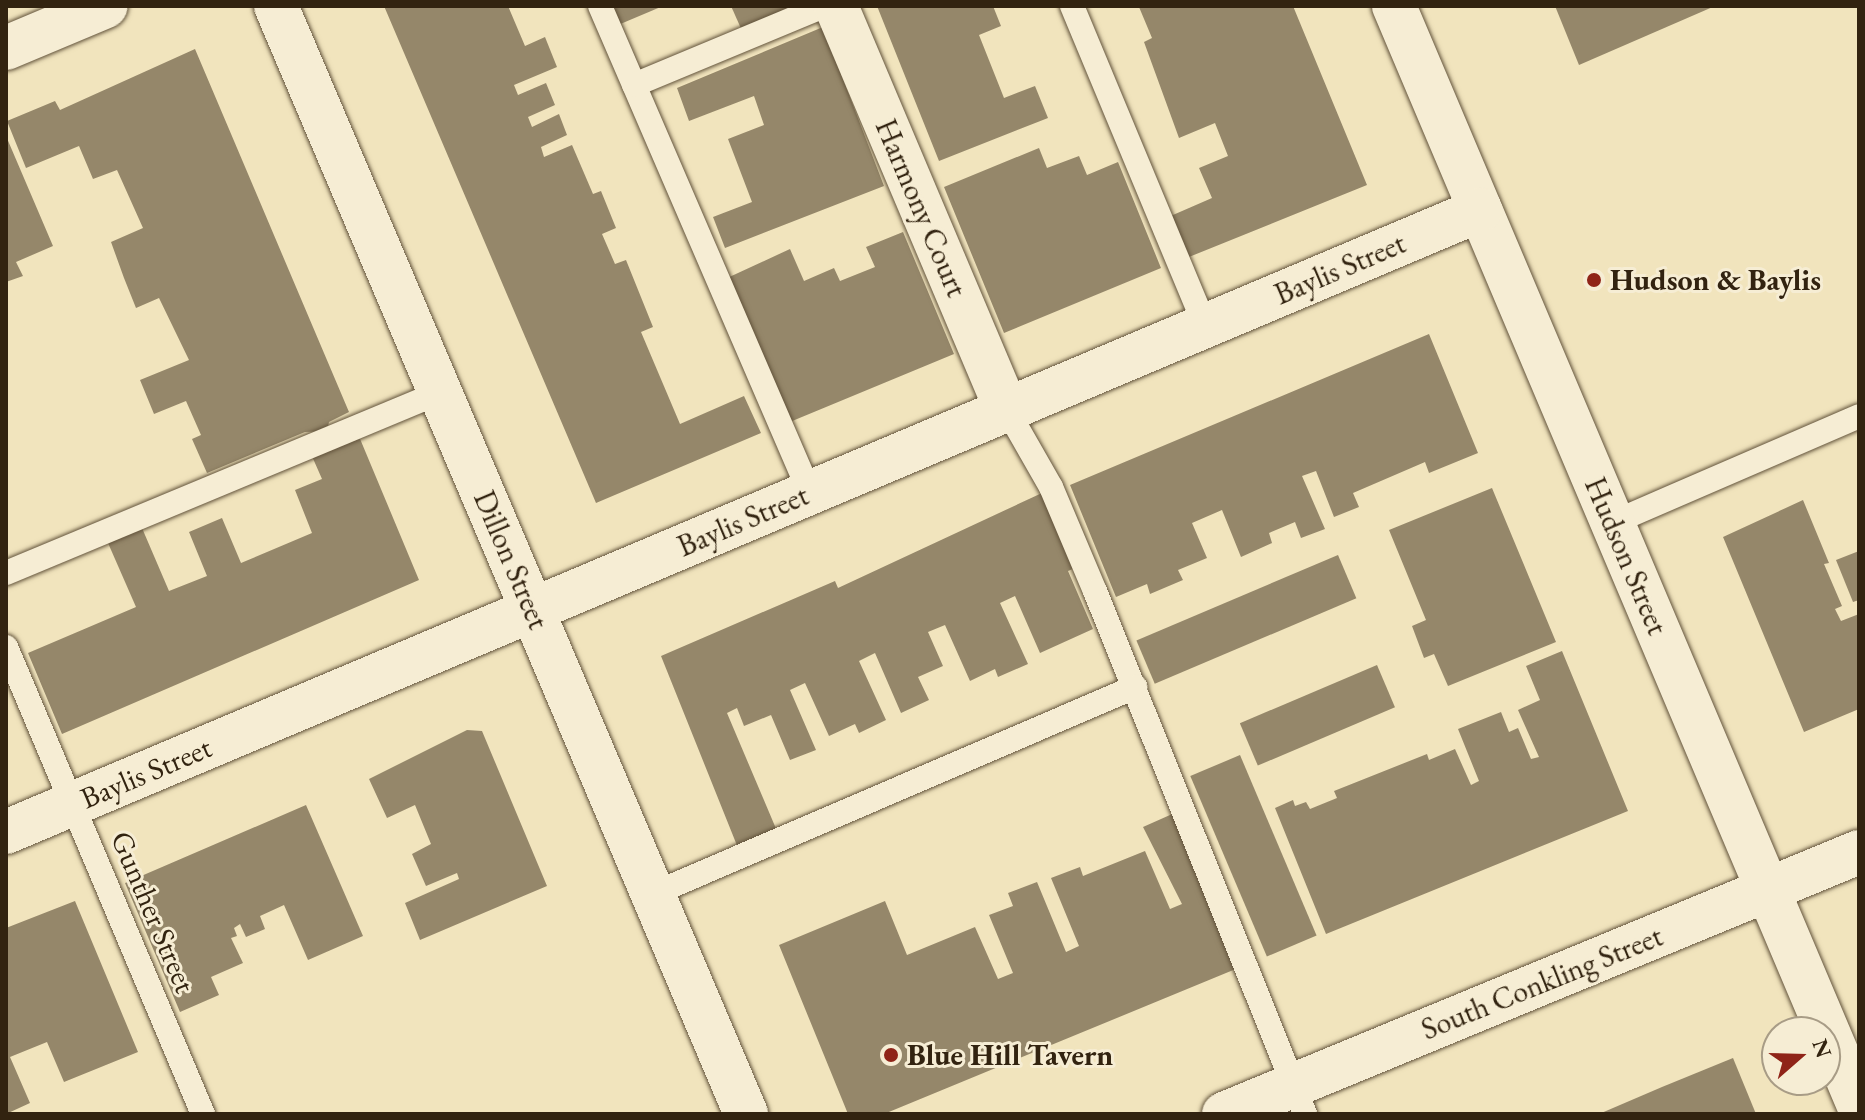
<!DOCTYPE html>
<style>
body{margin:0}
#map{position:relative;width:1865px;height:1120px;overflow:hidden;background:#f1e4bd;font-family:"EB Garamond",serif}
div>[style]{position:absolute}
.building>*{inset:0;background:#95876a;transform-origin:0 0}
.roads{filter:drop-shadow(0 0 2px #62533b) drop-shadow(0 0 2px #62533b)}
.lane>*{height:24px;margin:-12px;padding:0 12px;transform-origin:12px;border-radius:12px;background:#f6edd4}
.street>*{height:44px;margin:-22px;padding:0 22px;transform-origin:22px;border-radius:22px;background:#f6edd4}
.secondary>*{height:44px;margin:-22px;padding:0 22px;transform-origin:22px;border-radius:22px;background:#f6edd4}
.dots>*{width:22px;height:22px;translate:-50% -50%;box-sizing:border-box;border:4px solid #f6edd4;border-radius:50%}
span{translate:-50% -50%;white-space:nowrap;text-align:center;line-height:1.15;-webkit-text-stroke:6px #f6edd4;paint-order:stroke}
.street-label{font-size:30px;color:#322310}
.poi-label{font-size:30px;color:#322310;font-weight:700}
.left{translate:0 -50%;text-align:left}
.frame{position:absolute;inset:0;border:8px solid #322310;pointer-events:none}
.north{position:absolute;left:1761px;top:1016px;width:80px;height:80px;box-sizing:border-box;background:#f6edd4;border:2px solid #a89c86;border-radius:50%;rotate:70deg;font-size:22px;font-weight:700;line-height:32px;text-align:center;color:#322310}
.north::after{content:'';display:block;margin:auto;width:28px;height:36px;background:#8f2418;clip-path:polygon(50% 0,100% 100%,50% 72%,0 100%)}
</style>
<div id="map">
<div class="building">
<i style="clip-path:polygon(384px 6px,508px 6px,525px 46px,545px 37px,557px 67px,514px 85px,518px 95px,546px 83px,555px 105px,528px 117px,532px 127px,559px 114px,567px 135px,541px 147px,544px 157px,572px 145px,593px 194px,601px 191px,616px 228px,602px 234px,615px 264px,626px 260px,653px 327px,641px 332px,680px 424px,744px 396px,761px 433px,596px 503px)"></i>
<i style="clip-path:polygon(610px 6px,663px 6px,618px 25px)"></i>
<i style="clip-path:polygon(731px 6px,807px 6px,743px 33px)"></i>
<i style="clip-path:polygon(877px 6px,993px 6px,1001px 26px,979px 35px,1004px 98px,1035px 86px,1048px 118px,939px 161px)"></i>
<i style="clip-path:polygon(1130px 6px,1293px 6px,1367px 185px,1184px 259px,1166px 218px,1212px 198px,1199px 168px,1228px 156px,1215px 123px,1179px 138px,1144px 42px,1152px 38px,1139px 7px)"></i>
<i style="clip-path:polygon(1555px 6px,1715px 6px,1579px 65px)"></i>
<i style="clip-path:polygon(823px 27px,884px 186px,725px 248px,713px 217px,752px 202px,728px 139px,764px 125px,754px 96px,689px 121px,677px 88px)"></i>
<i style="clip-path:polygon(195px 49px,349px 412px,329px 422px,327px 431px,305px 432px,207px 473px,192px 439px,201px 435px,186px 401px,154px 414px,140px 380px,189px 360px,159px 298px,136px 308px,124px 278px,111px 242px,143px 228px,117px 170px,93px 179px,79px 146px,26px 168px,7px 121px,55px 101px,60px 110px)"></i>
<i style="clip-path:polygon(6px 136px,53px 246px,16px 262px,23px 276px,6px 282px)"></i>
<i style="clip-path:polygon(1039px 148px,1047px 168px,1079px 156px,1087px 175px,1118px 162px,1161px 268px,1004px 333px,944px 187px)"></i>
<i style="clip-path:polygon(903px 232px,954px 354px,785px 424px,725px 279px,790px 249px,804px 281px,834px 268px,840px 281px,875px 267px,866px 247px)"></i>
<i style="clip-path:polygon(1429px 334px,1478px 453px,1429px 473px,1425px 462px,1353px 493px,1359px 507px,1334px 517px,1316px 471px,1302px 476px,1325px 529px,1301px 538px,1295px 522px,1269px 533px,1272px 543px,1241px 557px,1222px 510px,1192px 523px,1207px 558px,1178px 570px,1183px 580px,1150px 594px,1147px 584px,1116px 597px,1070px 485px)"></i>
<i style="clip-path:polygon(358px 434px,419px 580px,62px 734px,28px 653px,136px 607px,108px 543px,142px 528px,169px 591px,207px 576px,189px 532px,222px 518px,241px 563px,312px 533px,295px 490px,322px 479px,311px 454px)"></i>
<i style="clip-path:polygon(1492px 488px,1556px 642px,1448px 686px,1434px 654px,1424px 658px,1412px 626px,1426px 620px,1389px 530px)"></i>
<i style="clip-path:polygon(1042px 493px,1075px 568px,1068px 571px,1093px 629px,1040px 653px,1015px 596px,1000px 603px,1028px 664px,998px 677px,995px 669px,970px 681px,945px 625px,928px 632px,943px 666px,918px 677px,929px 700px,901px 713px,875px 653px,859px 661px,886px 720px,859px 733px,855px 724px,829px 736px,805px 683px,790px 690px,816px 750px,790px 760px,771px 715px,744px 726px,737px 708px,727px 713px,777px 831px,738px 848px,661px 656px,835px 581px,838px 588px)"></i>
<i style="clip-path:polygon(1803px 500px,1829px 563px,1824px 564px,1842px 606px,1835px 609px,1841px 621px,1859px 614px,1859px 709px,1804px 732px,1723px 537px)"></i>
<i style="clip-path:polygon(1859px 551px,1859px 600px,1853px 602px,1836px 560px)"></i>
<i style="left:1338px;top:555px;width:47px;height:219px;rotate:67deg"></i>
<i style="clip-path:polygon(1562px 651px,1628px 811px,1326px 934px,1275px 808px,1293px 800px,1295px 806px,1306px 802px,1310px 809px,1337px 798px,1334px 791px,1427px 754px,1429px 760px,1455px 749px,1471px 785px,1479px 781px,1458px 729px,1501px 712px,1509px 732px,1518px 728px,1531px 759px,1539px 757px,1518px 710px,1540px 700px,1526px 666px)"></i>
<i style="left:1377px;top:665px;width:46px;height:149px;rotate:67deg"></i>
<i style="clip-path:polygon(467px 730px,482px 731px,547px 886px,420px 940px,405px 903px,459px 879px,457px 873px,426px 886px,412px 854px,431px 844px,415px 805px,387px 818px,369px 779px)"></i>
<i style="left:1240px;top:755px;width:196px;height:54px;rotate:67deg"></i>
<i style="clip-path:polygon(306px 805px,363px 936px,308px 960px,284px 905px,260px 916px,265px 929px,246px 937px,240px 924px,234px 928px,237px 936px,231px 938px,243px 963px,211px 977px,219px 995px,180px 1012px,125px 883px)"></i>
<i style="clip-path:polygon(1179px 811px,1243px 966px,884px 1114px,848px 1114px,779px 945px,885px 901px,907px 955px,975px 927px,998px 979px,1013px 973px,989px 915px,1013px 906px,1008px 893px,1037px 882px,1066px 952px,1079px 946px,1051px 878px,1080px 867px,1083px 876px,1145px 851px,1170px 909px,1182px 904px,1143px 827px)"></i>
<i style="clip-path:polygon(75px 901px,138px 1052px,64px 1082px,47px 1042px,10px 1057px,30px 1103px,6px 1114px,6px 928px)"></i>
<i style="clip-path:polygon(1733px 1058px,1756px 1114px,1599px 1114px,1662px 1087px)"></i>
</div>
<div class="roads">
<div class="lane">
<i style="left:600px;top:6px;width:530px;rotate:66.67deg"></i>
<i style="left:1072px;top:6px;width:347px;rotate:67.4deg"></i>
<i style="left:634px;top:85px;width:206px;rotate:-22.6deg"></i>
<i style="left:1007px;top:410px;width:89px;rotate:60.3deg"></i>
<i style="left:1051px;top:487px;width:113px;rotate:67.1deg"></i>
<i style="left:1095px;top:591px;width:564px;rotate:68.12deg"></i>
<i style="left:1612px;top:523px;width:269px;rotate:-23.4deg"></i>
<i style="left:6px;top:573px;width:470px;rotate:-22.6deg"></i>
<i style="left:6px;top:647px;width:507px;rotate:67.13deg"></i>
<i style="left:653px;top:894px;width:525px;rotate:-23.24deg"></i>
</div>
<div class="street">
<i style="left:276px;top:6px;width:1204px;rotate:67.01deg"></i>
<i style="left:836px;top:6px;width:439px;rotate:67.1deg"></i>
<i style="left:1394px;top:6px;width:1194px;rotate:67.08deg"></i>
<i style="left:6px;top:832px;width:1600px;rotate:-22.88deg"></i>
</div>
<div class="secondary">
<i style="left:6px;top:48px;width:108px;rotate:-22.8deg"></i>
<i style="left:1224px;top:1114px;width:687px;rotate:-22.42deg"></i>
</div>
</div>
<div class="dots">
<i style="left:1594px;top:280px;background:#8f2418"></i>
<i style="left:891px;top:1055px;background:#8f2418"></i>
</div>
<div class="street-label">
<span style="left:921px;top:208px;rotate:67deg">Harmony Court</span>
<span style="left:1340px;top:269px;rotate:-23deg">Baylis Street</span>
<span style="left:743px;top:521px;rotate:-23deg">Baylis Street</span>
<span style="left:1626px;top:556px;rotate:67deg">Hudson Street</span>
<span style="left:511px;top:560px;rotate:67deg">Dillon Street</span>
<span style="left:146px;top:773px;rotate:-23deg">Baylis Street</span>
<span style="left:153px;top:912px;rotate:67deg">Gunther Street</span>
<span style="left:1542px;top:983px;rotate:-22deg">South Conkling Street</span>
</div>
<div class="poi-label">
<span class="left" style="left:1610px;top:280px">Hudson &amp; Baylis</span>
<span class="left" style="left:907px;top:1055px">Blue Hill Tavern</span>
</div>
<div class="frame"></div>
<div class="north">N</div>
</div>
